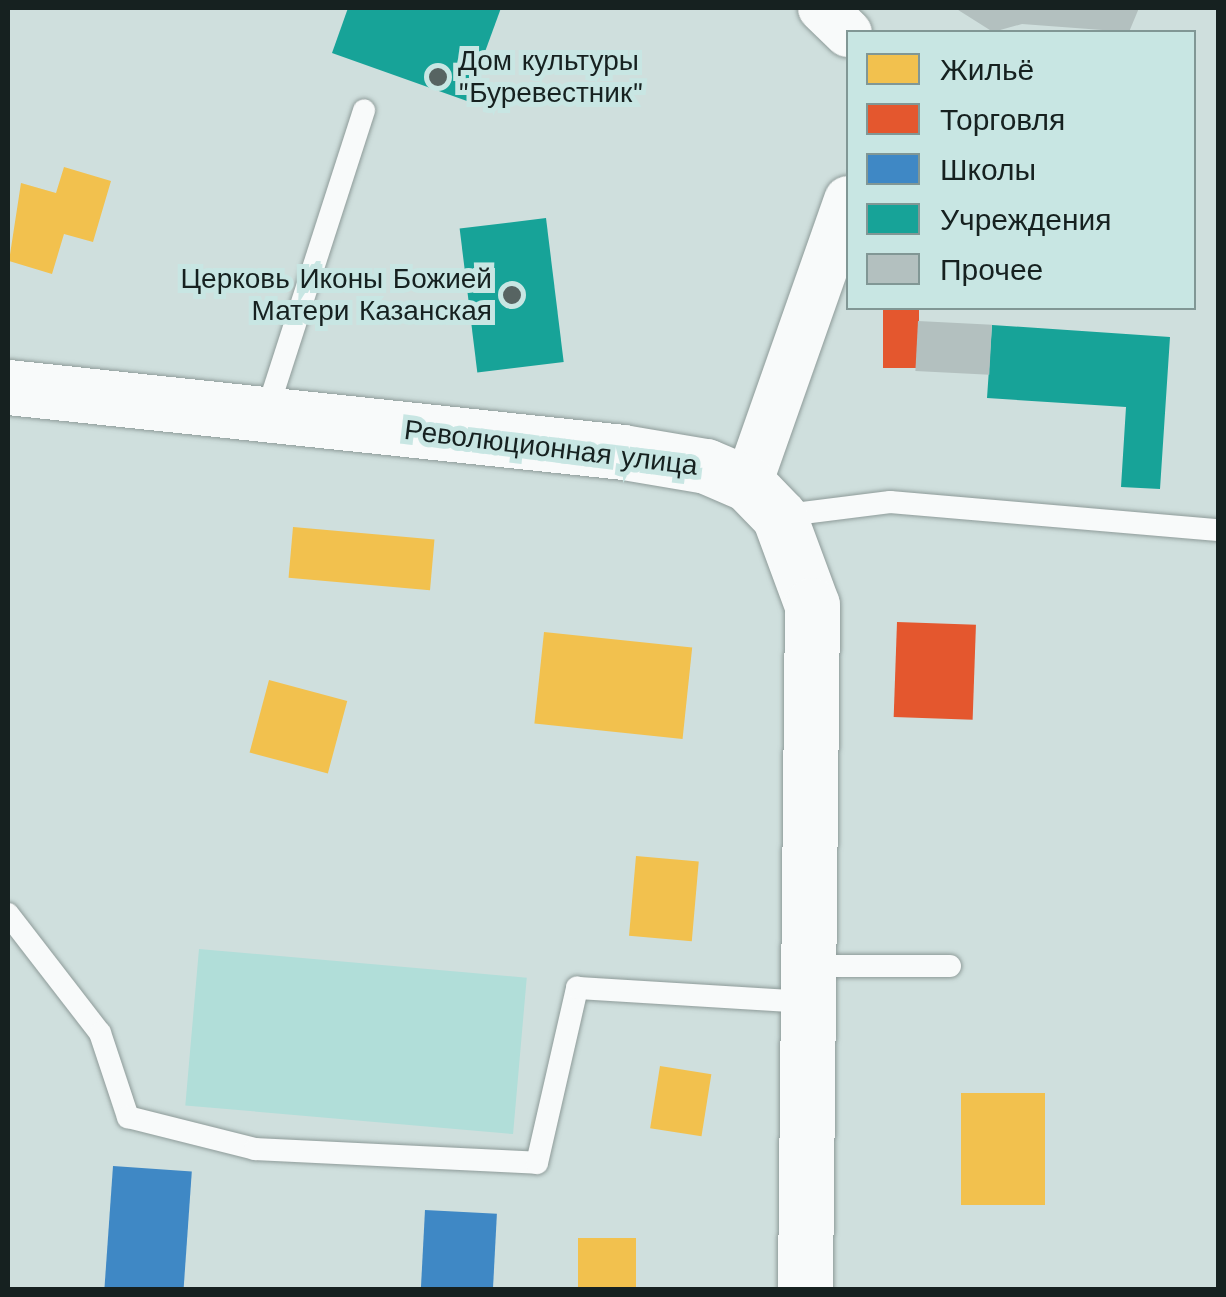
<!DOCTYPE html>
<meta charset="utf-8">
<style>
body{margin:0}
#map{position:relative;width:1226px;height:1297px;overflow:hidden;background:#cfdfdd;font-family:"Work Sans",sans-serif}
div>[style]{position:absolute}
.green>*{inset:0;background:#b1ded9;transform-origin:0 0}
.homes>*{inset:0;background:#f2c14e;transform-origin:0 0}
.shops>*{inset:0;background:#e4572e;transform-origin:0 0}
.schools>*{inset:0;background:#3f88c5;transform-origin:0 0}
.public>*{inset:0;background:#17a398;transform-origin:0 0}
.building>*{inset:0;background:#b3c0bf;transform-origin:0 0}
.roads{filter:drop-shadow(0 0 2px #8e9b99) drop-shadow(0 0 2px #8e9b99)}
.service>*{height:22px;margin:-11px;padding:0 11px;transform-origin:11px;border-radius:11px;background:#f8fafa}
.minor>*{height:48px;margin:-24px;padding:0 24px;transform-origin:24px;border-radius:24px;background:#f8fafa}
.secondary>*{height:55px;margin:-27.5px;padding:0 27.5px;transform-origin:27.5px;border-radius:27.5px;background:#f8fafa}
.dots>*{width:28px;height:28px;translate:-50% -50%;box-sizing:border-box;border:5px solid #c8e6e3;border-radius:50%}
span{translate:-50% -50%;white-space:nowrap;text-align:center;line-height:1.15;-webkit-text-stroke:10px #c8e6e3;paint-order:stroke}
.poi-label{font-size:28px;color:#162120}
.left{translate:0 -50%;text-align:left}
.right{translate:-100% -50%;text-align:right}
.street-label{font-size:28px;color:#162120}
.frame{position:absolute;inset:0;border:10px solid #162120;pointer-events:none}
.legend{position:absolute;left:846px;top:30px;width:350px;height:280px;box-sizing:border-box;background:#c8e6e3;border:2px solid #819795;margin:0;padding:12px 18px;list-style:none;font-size:30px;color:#162120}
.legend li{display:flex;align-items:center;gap:20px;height:50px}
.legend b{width:50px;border:2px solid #819795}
</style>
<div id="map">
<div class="green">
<i style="left:199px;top:949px;width:329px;height:157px;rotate:5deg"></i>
</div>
<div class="homes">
<i style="clip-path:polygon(64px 167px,111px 181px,93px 242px,64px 234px,52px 274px,9px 261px,21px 183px,56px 193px)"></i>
<i style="left:293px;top:527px;width:142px;height:51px;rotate:5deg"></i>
<i style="left:544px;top:632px;width:149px;height:92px;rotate:6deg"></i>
<i style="left:269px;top:680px;width:81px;height:75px;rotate:15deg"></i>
<i style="left:636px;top:856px;width:63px;height:80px;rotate:5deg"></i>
<i style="left:660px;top:1066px;width:52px;height:63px;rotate:9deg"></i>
<i style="left:961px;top:1093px;width:84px;height:112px"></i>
<i style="left:578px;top:1238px;width:58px;height:52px"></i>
</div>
<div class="shops">
<i style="left:883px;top:308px;width:36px;height:60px"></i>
<i style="left:897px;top:622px;width:79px;height:95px;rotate:2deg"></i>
</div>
<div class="schools">
<i style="left:113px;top:1166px;width:79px;height:124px;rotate:4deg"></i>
<i style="left:425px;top:1210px;width:72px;height:80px;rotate:3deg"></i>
</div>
<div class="public">
<i style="clip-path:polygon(348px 8px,501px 8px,467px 101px,332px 53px)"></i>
<i style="left:546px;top:218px;width:145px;height:87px;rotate:83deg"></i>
<i style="clip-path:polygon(992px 325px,1170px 337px,1160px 489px,1121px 487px,1126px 407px,987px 398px)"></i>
</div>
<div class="building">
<i style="clip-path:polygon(955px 8px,1139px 8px,1129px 32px,1022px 24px,993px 32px)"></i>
<i style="left:918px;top:321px;width:74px;height:50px;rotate:3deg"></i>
</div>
<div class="roads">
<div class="service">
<i style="left:266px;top:414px;width:319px;rotate:-72.1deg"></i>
<i style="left:779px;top:516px;width:112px;rotate:-7.2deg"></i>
<i style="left:890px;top:502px;width:329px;rotate:4.9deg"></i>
<i style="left:8px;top:914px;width:150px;rotate:52.3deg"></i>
<i style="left:100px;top:1033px;width:89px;rotate:71.6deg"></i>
<i style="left:128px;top:1117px;width:131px;rotate:14.1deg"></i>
<i style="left:255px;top:1149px;width:282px;rotate:2.8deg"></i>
<i style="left:537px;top:1163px;width:180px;rotate:-77.1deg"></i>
<i style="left:577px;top:988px;width:231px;rotate:3.5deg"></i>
<i style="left:808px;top:966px;width:142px"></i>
</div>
<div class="minor">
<i style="left:822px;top:8px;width:36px;rotate:44deg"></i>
<i style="left:748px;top:484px;width:301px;rotate:-70.6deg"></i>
</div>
<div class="secondary">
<i style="left:8px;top:387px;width:618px;rotate:6.03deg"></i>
<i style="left:623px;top:452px;width:84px;rotate:9.6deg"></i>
<i style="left:706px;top:466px;width:46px;rotate:23.2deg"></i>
<i style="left:748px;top:484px;width:45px;rotate:45.9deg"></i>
<i style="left:779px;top:516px;width:95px;rotate:69.7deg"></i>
<i style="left:812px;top:605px;width:685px;rotate:90.59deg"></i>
</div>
</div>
<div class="dots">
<i style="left:438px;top:77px;background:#576462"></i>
<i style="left:512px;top:295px;background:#576462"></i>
</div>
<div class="poi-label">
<span class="left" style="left:458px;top:77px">Дом культуры<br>"Буревестник"</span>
<span class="right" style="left:492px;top:295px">Церковь Иконы Божией<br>Матери Казанская</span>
</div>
<div class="street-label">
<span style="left:551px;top:448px;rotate:7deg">Революционная улица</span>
</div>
<div class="frame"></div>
<ul class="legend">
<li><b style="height:28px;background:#f2c14e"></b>Жильё</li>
<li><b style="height:28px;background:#e4572e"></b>Торговля</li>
<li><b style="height:28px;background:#3f88c5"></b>Школы</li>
<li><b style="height:28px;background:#17a398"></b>Учреждения</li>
<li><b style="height:28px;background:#b3c0bf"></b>Прочее</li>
</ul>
</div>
